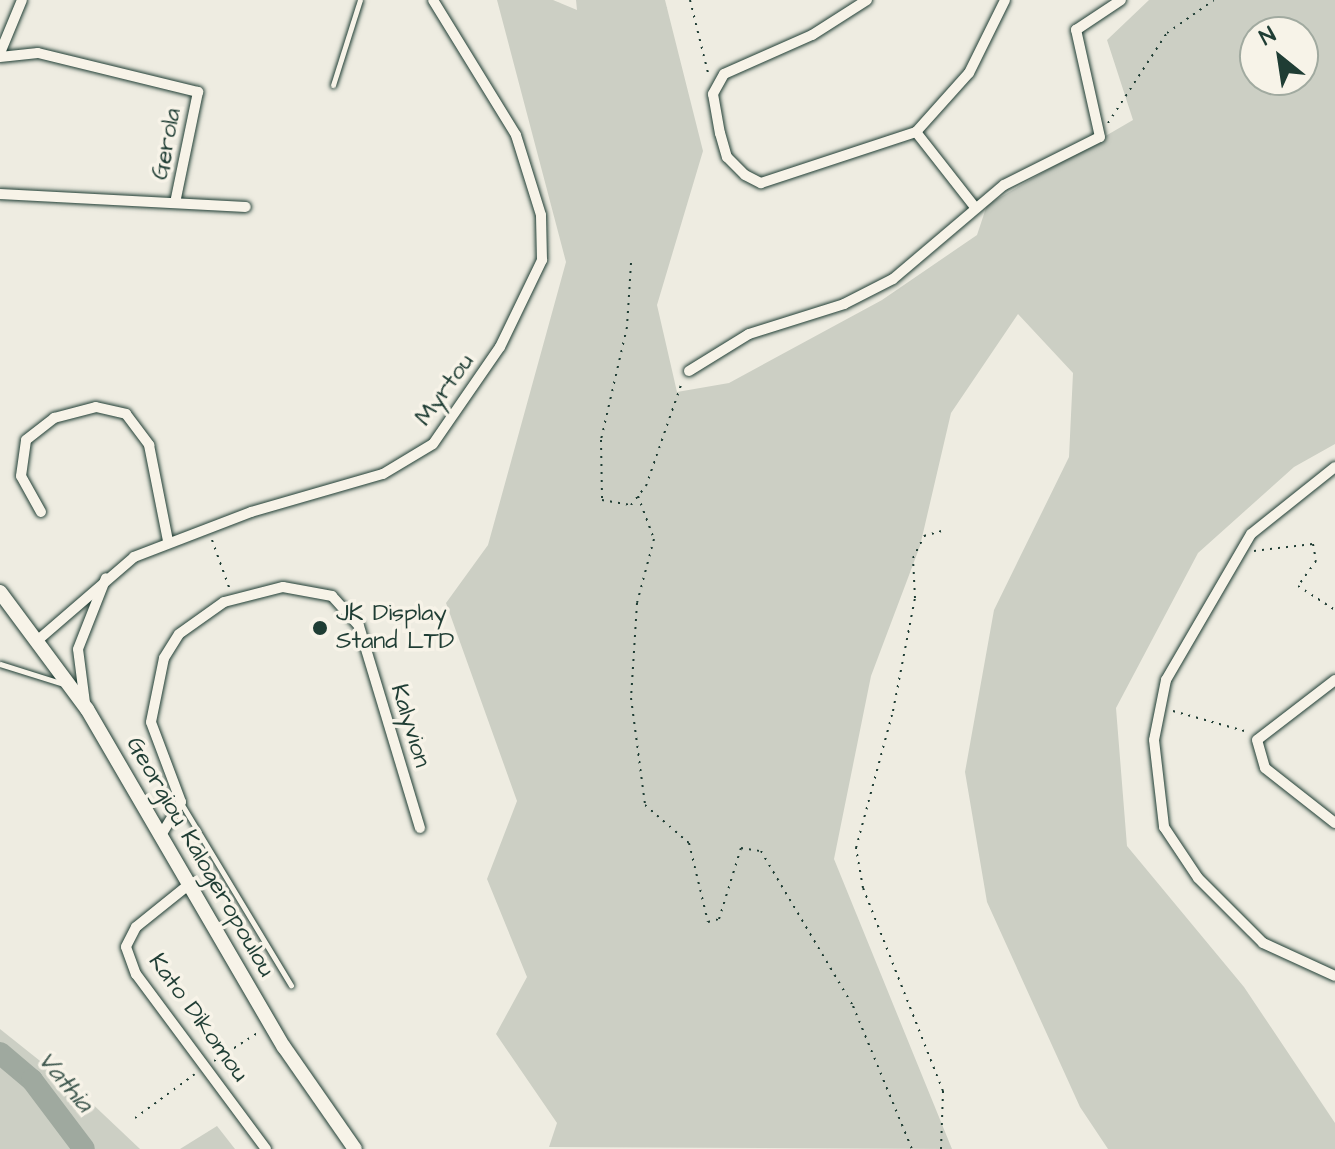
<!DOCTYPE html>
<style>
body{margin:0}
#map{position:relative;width:1335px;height:1149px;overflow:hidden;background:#eeece1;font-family:"Architects Daughter",sans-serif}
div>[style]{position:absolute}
.green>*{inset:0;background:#cccfc4}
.river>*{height:22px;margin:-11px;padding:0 11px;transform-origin:11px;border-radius:11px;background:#9fa99f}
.path>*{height:2px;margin-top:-1px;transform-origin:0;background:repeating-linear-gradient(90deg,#1f3d34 0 2px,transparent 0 8px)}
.roads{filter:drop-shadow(0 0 2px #1f3d34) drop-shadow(0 0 2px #1f3d34)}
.lane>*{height:5px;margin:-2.5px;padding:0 2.5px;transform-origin:2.5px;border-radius:2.5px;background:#f7f3e8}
.street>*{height:10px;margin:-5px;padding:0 5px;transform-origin:5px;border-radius:5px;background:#f7f3e8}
.secondary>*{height:14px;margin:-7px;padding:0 7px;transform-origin:7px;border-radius:7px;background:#f7f3e8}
.dots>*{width:22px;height:22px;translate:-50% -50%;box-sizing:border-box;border:4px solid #f7f3e8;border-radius:50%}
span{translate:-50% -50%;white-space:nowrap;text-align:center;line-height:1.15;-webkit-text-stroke:7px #f7f3e8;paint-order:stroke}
.street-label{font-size:24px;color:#1f3d34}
.poi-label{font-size:24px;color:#1f3d34}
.left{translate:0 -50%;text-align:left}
.water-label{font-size:26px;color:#3f584f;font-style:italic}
.north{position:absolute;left:1239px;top:16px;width:80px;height:80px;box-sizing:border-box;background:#f7f3e8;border:2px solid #a1aaa0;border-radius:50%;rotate:330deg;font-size:22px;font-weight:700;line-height:32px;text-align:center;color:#1f3d34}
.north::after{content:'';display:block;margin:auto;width:28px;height:36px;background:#1f3d34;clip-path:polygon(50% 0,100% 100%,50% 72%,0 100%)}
</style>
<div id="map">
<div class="green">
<i style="clip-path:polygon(evenodd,497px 0,553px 0,577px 10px,576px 0,665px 0,703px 151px,657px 305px,677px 392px,729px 383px,882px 300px,977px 235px,987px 205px,1133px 120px,1107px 40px,1149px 0,1335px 0,1335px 444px,1294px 467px,1198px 553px,1116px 708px,1127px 846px,1244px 987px,1335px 1123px,1335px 1149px,1108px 1149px,1080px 1107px,987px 902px,965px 772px,994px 610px,1069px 457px,1073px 373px,1018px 314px,951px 413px,920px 546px,871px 676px,834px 859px,952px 1149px,549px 1147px,557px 1123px,496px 1034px,527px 977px,487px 879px,517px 801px,446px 603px,488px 545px,566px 262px,497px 0,1255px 32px,1303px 32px,1303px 80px,1255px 80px,1255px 32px)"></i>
<i style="clip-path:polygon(0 1029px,84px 1096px,140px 1149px,0 1149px)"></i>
<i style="clip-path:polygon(217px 1126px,235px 1149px,180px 1149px)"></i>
</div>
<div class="river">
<i style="left:0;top:1053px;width:42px;rotate:40.2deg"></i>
<i style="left:32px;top:1080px;width:86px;rotate:53deg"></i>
</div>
<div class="path">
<i style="left:690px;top:0;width:79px;rotate:76.1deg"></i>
<i style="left:1108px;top:123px;width:108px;rotate:-56.8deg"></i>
<i style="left:1167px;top:33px;width:57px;rotate:-35.1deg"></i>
<i style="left:631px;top:263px;width:64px;rotate:93.6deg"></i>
<i style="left:627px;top:327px;width:116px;rotate:103deg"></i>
<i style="left:601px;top:440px;width:60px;rotate:89deg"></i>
<i style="left:602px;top:500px;width:29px;rotate:10deg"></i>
<i style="left:631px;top:505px;width:24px;rotate:-52deg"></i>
<i style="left:646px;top:486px;width:110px;rotate:-70.9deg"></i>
<i style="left:638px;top:496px;width:46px;rotate:69.6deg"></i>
<i style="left:654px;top:539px;width:66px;rotate:104.9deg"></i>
<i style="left:637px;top:603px;width:95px;rotate:93.6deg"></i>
<i style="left:631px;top:698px;width:108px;rotate:82.5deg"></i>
<i style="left:645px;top:805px;width:58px;rotate:40.8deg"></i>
<i style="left:689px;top:843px;width:81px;rotate:76.5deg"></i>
<i style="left:708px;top:922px;width:11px;rotate:-15deg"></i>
<i style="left:719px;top:919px;width:74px;rotate:-72.8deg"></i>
<i style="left:741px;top:848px;width:20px;rotate:9deg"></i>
<i style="left:761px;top:851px;width:180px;rotate:59.3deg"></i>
<i style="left:853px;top:1006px;width:155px;rotate:67.6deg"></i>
<i style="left:212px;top:540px;width:53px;rotate:70.2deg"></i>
<i style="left:1254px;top:551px;width:59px;rotate:-6.8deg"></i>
<i style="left:1313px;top:544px;width:17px;rotate:80deg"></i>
<i style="left:1316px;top:561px;width:31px;rotate:126deg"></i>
<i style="left:1298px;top:586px;width:44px;rotate:33deg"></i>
<i style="left:1173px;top:711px;width:78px;rotate:15.6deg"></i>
<i style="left:214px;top:1061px;width:54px;rotate:-32.8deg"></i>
<i style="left:135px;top:1118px;width:74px;rotate:-36.3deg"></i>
<i style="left:941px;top:1149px;width:58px;rotate:-88deg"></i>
<i style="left:943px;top:1091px;width:218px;rotate:-111.5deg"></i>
<i style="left:863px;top:888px;width:41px;rotate:-99.9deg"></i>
<i style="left:856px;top:848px;width:142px;rotate:-74.9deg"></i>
<i style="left:893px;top:711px;width:115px;rotate:-79deg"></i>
<i style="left:915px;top:598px;width:40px;rotate:-92.9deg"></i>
<i style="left:913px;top:558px;width:25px;rotate:-63deg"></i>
<i style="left:924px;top:536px;width:22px;rotate:-16deg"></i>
</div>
<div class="roads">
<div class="lane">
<i style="left:333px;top:85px;width:89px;rotate:-72.4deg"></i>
<i style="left:0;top:664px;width:67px;rotate:17.4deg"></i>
<i style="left:181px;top:803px;width:213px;rotate:58.9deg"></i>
</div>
<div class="street">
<i style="left:867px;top:0;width:65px;rotate:147.5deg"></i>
<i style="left:812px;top:35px;width:96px;rotate:156.1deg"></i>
<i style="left:724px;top:74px;width:23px;rotate:119deg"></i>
<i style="left:713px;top:94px;width:40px;rotate:80deg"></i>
<i style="left:720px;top:133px;width:25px;rotate:74deg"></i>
<i style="left:727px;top:157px;width:25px;rotate:45deg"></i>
<i style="left:745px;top:175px;width:18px;rotate:27deg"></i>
<i style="left:761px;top:183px;width:163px;rotate:-18.2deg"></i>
<i style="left:916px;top:132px;width:79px;rotate:-48.1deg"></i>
<i style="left:969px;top:73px;width:81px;rotate:-63.7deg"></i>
<i style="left:0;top:53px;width:57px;rotate:-67.5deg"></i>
<i style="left:0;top:57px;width:38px;rotate:-6deg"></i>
<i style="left:38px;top:53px;width:165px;rotate:13.7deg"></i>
<i style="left:198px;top:92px;width:113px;rotate:101.7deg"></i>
<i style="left:916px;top:132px;width:94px;rotate:51.9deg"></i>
<i style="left:0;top:194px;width:246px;rotate:3deg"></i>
<i style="left:689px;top:371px;width:70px;rotate:-31.7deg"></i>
<i style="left:749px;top:334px;width:100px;rotate:-17.5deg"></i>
<i style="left:844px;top:304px;width:55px;rotate:-27deg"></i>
<i style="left:893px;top:279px;width:145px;rotate:-40.3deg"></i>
<i style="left:1004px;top:185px;width:107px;rotate:-26.6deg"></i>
<i style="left:1100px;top:137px;width:110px;rotate:-102.6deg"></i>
<i style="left:1076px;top:30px;width:54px;rotate:-33.7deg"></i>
<i style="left:1335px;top:467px;width:107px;rotate:141.4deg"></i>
<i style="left:1251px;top:534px;width:169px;rotate:120.2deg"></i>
<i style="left:1166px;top:680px;width:61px;rotate:101.3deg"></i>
<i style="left:1154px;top:740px;width:88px;rotate:83.4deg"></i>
<i style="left:1164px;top:827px;width:61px;rotate:56.3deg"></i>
<i style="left:1198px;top:878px;width:92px;rotate:45deg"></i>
<i style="left:1263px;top:943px;width:79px;rotate:24.6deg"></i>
<i style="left:41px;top:512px;width:41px;rotate:-119.1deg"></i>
<i style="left:21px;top:476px;width:36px;rotate:-82deg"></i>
<i style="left:26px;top:440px;width:36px;rotate:-38deg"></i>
<i style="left:54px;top:418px;width:43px;rotate:-14.7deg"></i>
<i style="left:96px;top:407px;width:31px;rotate:13deg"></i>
<i style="left:126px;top:414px;width:39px;rotate:53deg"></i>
<i style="left:149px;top:445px;width:98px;rotate:78.8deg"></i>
<i style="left:38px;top:640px;width:127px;rotate:-40.8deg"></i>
<i style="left:134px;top:557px;width:125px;rotate:-21deg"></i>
<i style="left:251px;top:512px;width:137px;rotate:-16.1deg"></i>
<i style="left:383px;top:474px;width:58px;rotate:-31deg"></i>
<i style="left:433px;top:444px;width:118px;rotate:-55.4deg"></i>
<i style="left:500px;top:347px;width:97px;rotate:-64.2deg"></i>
<i style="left:542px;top:260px;width:45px;rotate:-91.3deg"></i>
<i style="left:541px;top:215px;width:84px;rotate:-107.4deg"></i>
<i style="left:516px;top:135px;width:158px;rotate:-121.6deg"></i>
<i style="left:1335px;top:680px;width:98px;rotate:142.4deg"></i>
<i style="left:1257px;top:740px;width:29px;rotate:74deg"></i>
<i style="left:1265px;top:768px;width:89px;rotate:38.2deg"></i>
<i style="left:85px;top:703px;width:54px;rotate:-97.4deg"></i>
<i style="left:78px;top:649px;width:76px;rotate:-68.5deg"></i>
<i style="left:163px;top:832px;width:35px;rotate:-59deg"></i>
<i style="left:181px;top:802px;width:85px;rotate:-110.6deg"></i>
<i style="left:151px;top:722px;width:65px;rotate:-78.5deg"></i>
<i style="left:164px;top:658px;width:28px;rotate:-58deg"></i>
<i style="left:179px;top:634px;width:55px;rotate:-35.4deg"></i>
<i style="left:224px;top:602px;width:61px;rotate:-14.3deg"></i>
<i style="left:283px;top:587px;width:50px;rotate:10.4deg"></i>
<i style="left:332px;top:596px;width:40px;rotate:48deg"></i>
<i style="left:359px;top:626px;width:211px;rotate:73.2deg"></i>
<i style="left:192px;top:882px;width:72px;rotate:141.2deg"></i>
<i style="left:136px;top:927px;width:22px;rotate:117deg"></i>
<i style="left:126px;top:947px;width:29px;rotate:70deg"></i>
<i style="left:136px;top:974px;width:218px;rotate:53.4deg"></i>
</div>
<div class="secondary">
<i style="left:0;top:592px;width:146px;rotate:53.4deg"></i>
<i style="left:87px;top:709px;width:391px;rotate:59.8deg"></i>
<i style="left:284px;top:1047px;width:124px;rotate:55.2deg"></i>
</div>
</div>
<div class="dots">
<i style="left:320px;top:628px;background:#1f3d34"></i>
</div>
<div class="street-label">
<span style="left:167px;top:144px;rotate:-79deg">Gerola</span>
<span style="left:445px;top:390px;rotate:-54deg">Myrtou</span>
<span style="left:410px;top:726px;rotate:73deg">Kalyvion</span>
<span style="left:200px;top:857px;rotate:60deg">Georgiou Kalogeropoulou</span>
<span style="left:198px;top:1018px;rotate:54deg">Kato Dikomou</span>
</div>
<div class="poi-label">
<span class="left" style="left:336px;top:628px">JK Display<br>Stand LTD</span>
</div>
<div class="water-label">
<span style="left:65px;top:1082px;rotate:50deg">Vathia</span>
</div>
<div class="north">N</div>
</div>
